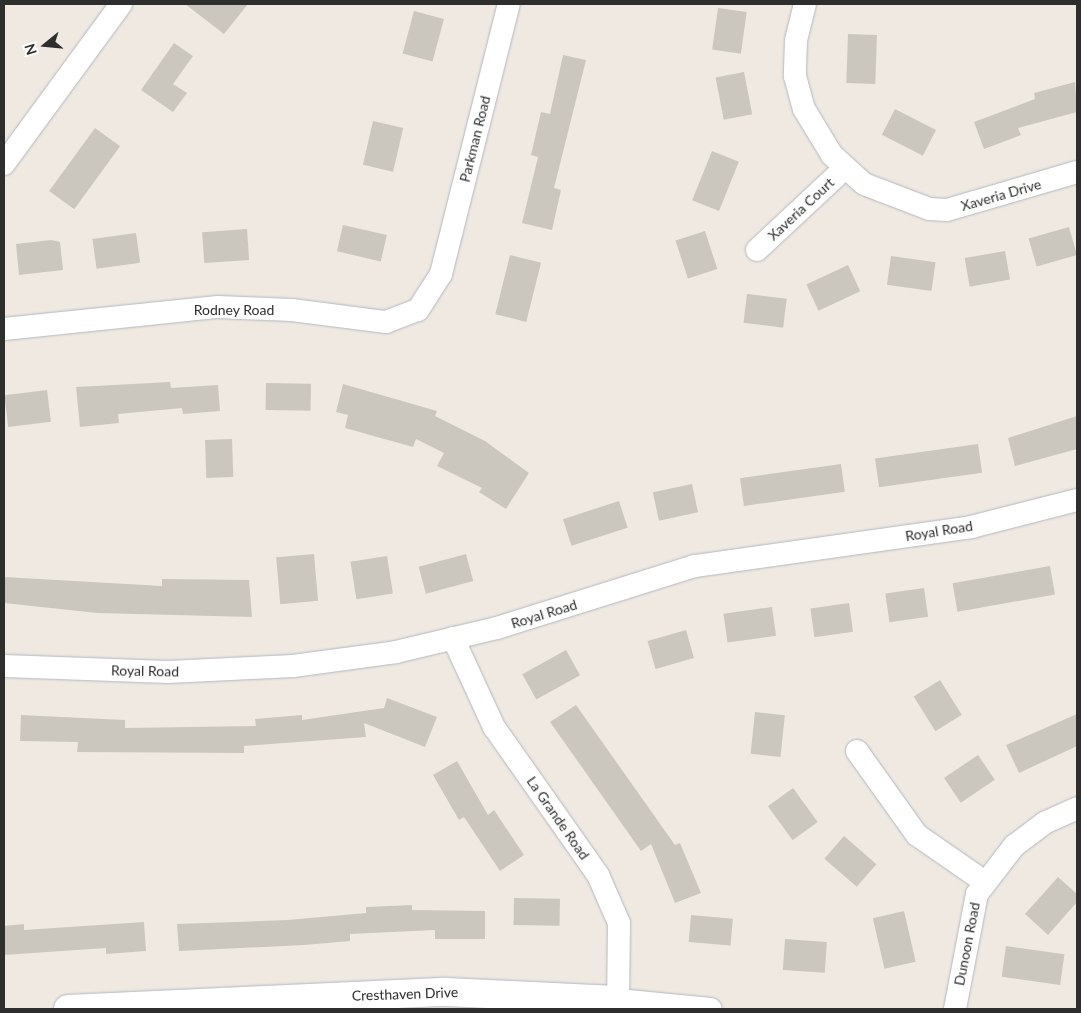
<!DOCTYPE html>
<style>
body{margin:0}
#map{position:relative;width:1081px;height:1013px;overflow:hidden;background:#efe9e1;font-family:Lato,sans-serif}
div>[style]{position:absolute}
.building>*{inset:0;background:#cbc7bf;transform-origin:0 0}
.roads{filter:drop-shadow(0 0 1px #b4b7c1) drop-shadow(0 0 1px #b4b7c1)}
.street>*{height:22px;margin:-11px;padding:0 11px;transform-origin:11px;border-radius:11px;background:#fff}
.secondary>*{height:28px;margin:-14px;padding:0 14px;transform-origin:14px;border-radius:14px;background:#fff}
span{translate:-50% -50%;white-space:nowrap;text-align:center;line-height:1.15;-webkit-text-stroke:4px #fff;paint-order:stroke}
.street-label{font-size:14px;color:#2e2e2e}
.frame{position:absolute;inset:0;border:5px solid #2e2e2e;pointer-events:none}
.north{position:absolute;left:20px;top:20px;width:50px;height:50px;-webkit-text-stroke:4px #fff;paint-order:stroke;rotate:253deg;font-size:14px;font-weight:700;line-height:20px;text-align:center;color:#2e2e2e}
.north::after{content:'';display:block;margin:auto;width:18px;height:22px;background:#2e2e2e;clip-path:polygon(50% 0,100% 100%,50% 72%,0 100%)}
</style>
<div id="map">
<div class="building">
<i style="clip-path:polygon(185px 4px,248px 4px,224px 34px)"></i>
<i style="left:718px;top:8px;width:29px;height:42px;rotate:8deg"></i>
<i style="left:414px;top:11px;width:31px;height:44px;rotate:15deg"></i>
<i style="left:848px;top:34px;width:29px;height:49px;rotate:2deg"></i>
<i style="clip-path:polygon(174px 43px,193px 56px,173px 84px,187px 93px,173px 112px,141px 90px)"></i>
<i style="clip-path:polygon(563px 55px,586px 60px,554px 188px,561px 190px,552px 230px,522px 223px,538px 157px,531px 155px,541px 112px,550px 114px)"></i>
<i style="left:744px;top:72px;width:43px;height:29px;rotate:79deg"></i>
<i style="clip-path:polygon(1075px 82px,1077px 112px,1018px 128px,1021px 135px,984px 149px,974px 122px,1035px 99px,1034px 93px)"></i>
<i style="left:895px;top:109px;width:46px;height:29px;rotate:27deg"></i>
<i style="left:373px;top:121px;width:31px;height:45px;rotate:13deg"></i>
<i style="left:95px;top:128px;width:31px;height:78px;rotate:36deg"></i>
<i style="left:712px;top:151px;width:29px;height:53px;rotate:22deg"></i>
<i style="left:343px;top:225px;width:45px;height:27px;rotate:13deg"></i>
<i style="left:1069px;top:227px;width:29px;height:42px;rotate:74deg"></i>
<i style="left:247px;top:229px;width:31px;height:45px;rotate:86deg"></i>
<i style="left:705px;top:231px;width:40px;height:31px;rotate:72deg"></i>
<i style="left:136px;top:233px;width:30px;height:44px;rotate:82deg"></i>
<i style="clip-path:polygon(51px 240px,60px 242px,63px 270px,19px 275px,16px 244px)"></i>
<i style="left:1005px;top:251px;width:29px;height:41px;rotate:80deg"></i>
<i style="left:510px;top:255px;width:32px;height:61px;rotate:14deg"></i>
<i style="left:891px;top:256px;width:45px;height:29px;rotate:8deg"></i>
<i style="left:848px;top:265px;width:29px;height:46px;rotate:65deg"></i>
<i style="left:747px;top:294px;width:40px;height:29px;rotate:7deg"></i>
<i style="clip-path:polygon(170px 382px,171px 388px,218px 385px,220px 411px,183px 414px,182px 408px,118px 414px,119px 423px,80px 427px,76px 387px)"></i>
<i style="left:266px;top:383px;width:45px;height:27px;rotate:1deg"></i>
<i style="clip-path:polygon(343px 384px,437px 411px,435px 416px,485px 441px,529px 473px,506px 509px,479px 492px,482px 488px,437px 466px,444px 453px,416px 439px,413px 447px,345px 428px,348px 415px,336px 412px)"></i>
<i style="left:47px;top:390px;width:32px;height:43px;rotate:83deg"></i>
<i style="clip-path:polygon(1077px 416px,1077px 449px,1015px 466px,1008px 438px)"></i>
<i style="left:232px;top:439px;width:38px;height:27px;rotate:88deg"></i>
<i style="left:978px;top:444px;width:29px;height:104px;rotate:82deg"></i>
<i style="left:841px;top:464px;width:28px;height:102px;rotate:82deg"></i>
<i style="left:692px;top:484px;width:29px;height:40px;rotate:78deg"></i>
<i style="left:619px;top:501px;width:28px;height:59px;rotate:72deg"></i>
<i style="left:314px;top:554px;width:47px;height:38px;rotate:85deg"></i>
<i style="left:466px;top:554px;width:28px;height:49px;rotate:75deg"></i>
<i style="left:387px;top:556px;width:38px;height:37px;rotate:81deg"></i>
<i style="left:1050px;top:566px;width:29px;height:99px;rotate:80deg"></i>
<i style="clip-path:polygon(4px 577px,162px 586px,162px 579px,249px 580px,252px 617px,97px 613px,4px 603px)"></i>
<i style="left:924px;top:588px;width:29px;height:39px;rotate:82deg"></i>
<i style="left:849px;top:603px;width:29px;height:39px;rotate:82deg"></i>
<i style="left:772px;top:607px;width:29px;height:49px;rotate:82deg"></i>
<i style="left:686px;top:630px;width:29px;height:40px;rotate:74deg"></i>
<i style="left:566px;top:650px;width:29px;height:50px;rotate:61deg"></i>
<i style="left:940px;top:680px;width:41px;height:31px;rotate:58deg"></i>
<i style="clip-path:polygon(387px 698px,437px 717px,425px 747px,364px 723px,366px 737px,244px 746px,244px 753px,77px 752px,78px 742px,20px 741px,21px 715px,125px 720px,125px 728px,256px 726px,255px 719px,302px 715px,302px 720px,384px 708px)"></i>
<i style="clip-path:polygon(576px 705px,675px 845px,680px 843px,701px 893px,675px 903px,651px 844px,641px 851px,550px 722px)"></i>
<i style="left:755px;top:712px;width:30px;height:42px;rotate:6deg"></i>
<i style="clip-path:polygon(1077px 714px,1077px 746px,1019px 773px,1006px 745px)"></i>
<i style="left:978px;top:755px;width:30px;height:41px;rotate:56deg"></i>
<i style="clip-path:polygon(457px 761px,488px 815px,494px 810px,524px 855px,500px 871px,464px 817px,459px 820px,433px 775px)"></i>
<i style="left:793px;top:788px;width:42px;height:31px;rotate:54deg"></i>
<i style="left:844px;top:836px;width:43px;height:30px;rotate:41deg"></i>
<i style="clip-path:polygon(1058px 877px,1077px 894px,1077px 902px,1048px 935px,1025px 914px)"></i>
<i style="left:514px;top:898px;width:46px;height:27px;rotate:1deg"></i>
<i style="clip-path:polygon(412px 905px,412px 910px,485px 911px,485px 939px,435px 939px,435px 930px,350px 934px,350px 941px,304px 945px,179px 951px,177px 924px,288px 920px,366px 913px,366px 907px)"></i>
<i style="left:904px;top:911px;width:52px;height:32px;rotate:77deg"></i>
<i style="left:691px;top:915px;width:42px;height:27px;rotate:5deg"></i>
<i style="clip-path:polygon(144px 922px,146px 951px,106px 954px,106px 948px,4px 955px,4px 926px,24px 924px,24px 930px)"></i>
<i style="left:785px;top:939px;width:42px;height:31px;rotate:4deg"></i>
<i style="left:1006px;top:946px;width:59px;height:31px;rotate:8deg"></i>
</div>
<div class="roads">
<div class="street">
<i style="left:805px;top:4px;width:38px;rotate:104deg"></i>
<i style="left:796px;top:41px;width:35px;rotate:92deg"></i>
<i style="left:795px;top:76px;width:34px;rotate:75deg"></i>
<i style="left:804px;top:109px;width:54px;rotate:58.7deg"></i>
<i style="left:832px;top:155px;width:43px;rotate:42.2deg"></i>
<i style="left:864px;top:184px;width:70px;rotate:21deg"></i>
<i style="left:929px;top:209px;width:18px;rotate:3deg"></i>
<i style="left:947px;top:210px;width:135px;rotate:-16.3deg"></i>
<i style="left:4px;top:164px;width:198px;rotate:-53.8deg"></i>
<i style="left:757px;top:250px;width:120px;rotate:-43deg"></i>
<i style="left:4px;top:329px;width:215px;rotate:-5.9deg"></i>
<i style="left:218px;top:307px;width:74px;rotate:2.3deg"></i>
<i style="left:292px;top:310px;width:95px;rotate:7.3deg"></i>
<i style="left:386px;top:322px;width:34px;rotate:-21deg"></i>
<i style="left:418px;top:310px;width:43px;rotate:-57.4deg"></i>
<i style="left:441px;top:274px;width:278px;rotate:-75.9deg"></i>
<i style="left:453px;top:638px;width:98px;rotate:65.3deg"></i>
<i style="left:494px;top:727px;width:181px;rotate:54.9deg"></i>
<i style="left:598px;top:875px;width:52px;rotate:66.4deg"></i>
<i style="left:619px;top:923px;width:77px;rotate:90.7deg"></i>
<i style="left:618px;top:1000px;width:93px;rotate:5.5deg"></i>
<i style="left:4px;top:666px;width:164px;rotate:2.1deg"></i>
<i style="left:168px;top:672px;width:125px;rotate:-2.7deg"></i>
<i style="left:293px;top:666px;width:104px;rotate:-7.7deg"></i>
<i style="left:396px;top:652px;width:104px;rotate:-13.4deg"></i>
<i style="left:497px;top:628px;width:207px;rotate:-17.4deg"></i>
<i style="left:695px;top:566px;width:279px;rotate:-8deg"></i>
<i style="left:971px;top:527px;width:109px;rotate:-14.3deg"></i>
<i style="left:857px;top:751px;width:103px;rotate:54.5deg"></i>
<i style="left:917px;top:835px;width:83px;rotate:34.7deg"></i>
<i style="left:955px;top:1009px;width:117px;rotate:-79.2deg"></i>
<i style="left:977px;top:894px;width:61px;rotate:-52.4deg"></i>
<i style="left:1014px;top:846px;width:38px;rotate:-37deg"></i>
<i style="left:1044px;top:823px;width:36px;rotate:-24deg"></i>
</div>
<div class="secondary">
<i style="left:68px;top:1009px;width:378px;rotate:-2.6deg"></i>
<i style="left:446px;top:992px;width:172px;rotate:2.7deg"></i>
<i style="left:618px;top:1000px;width:9px;rotate:90deg"></i>
</div>
</div>
<div class="street-label">
<span style="left:475px;top:139px;rotate:-76deg">Parkman Road</span>
<span style="left:1001px;top:195px;rotate:-16deg">Xaveria Drive</span>
<span style="left:801px;top:209px;rotate:-43deg">Xaveria Court</span>
<span style="left:234px;top:310px">Rodney Road</span>
<span style="left:939px;top:531px;rotate:-9deg">Royal Road</span>
<span style="left:544px;top:614px;rotate:-17deg">Royal Road</span>
<span style="left:145px;top:671px;rotate:1deg">Royal Road</span>
<span style="left:558px;top:818px;rotate:55deg">La Grande Road</span>
<span style="left:967px;top:944px;rotate:-79deg">Dunoon Road</span>
<span style="left:405px;top:994px;rotate:-2deg">Cresthaven Drive</span>
</div>
<div class="frame"></div>
<div class="north">N</div>
</div>
